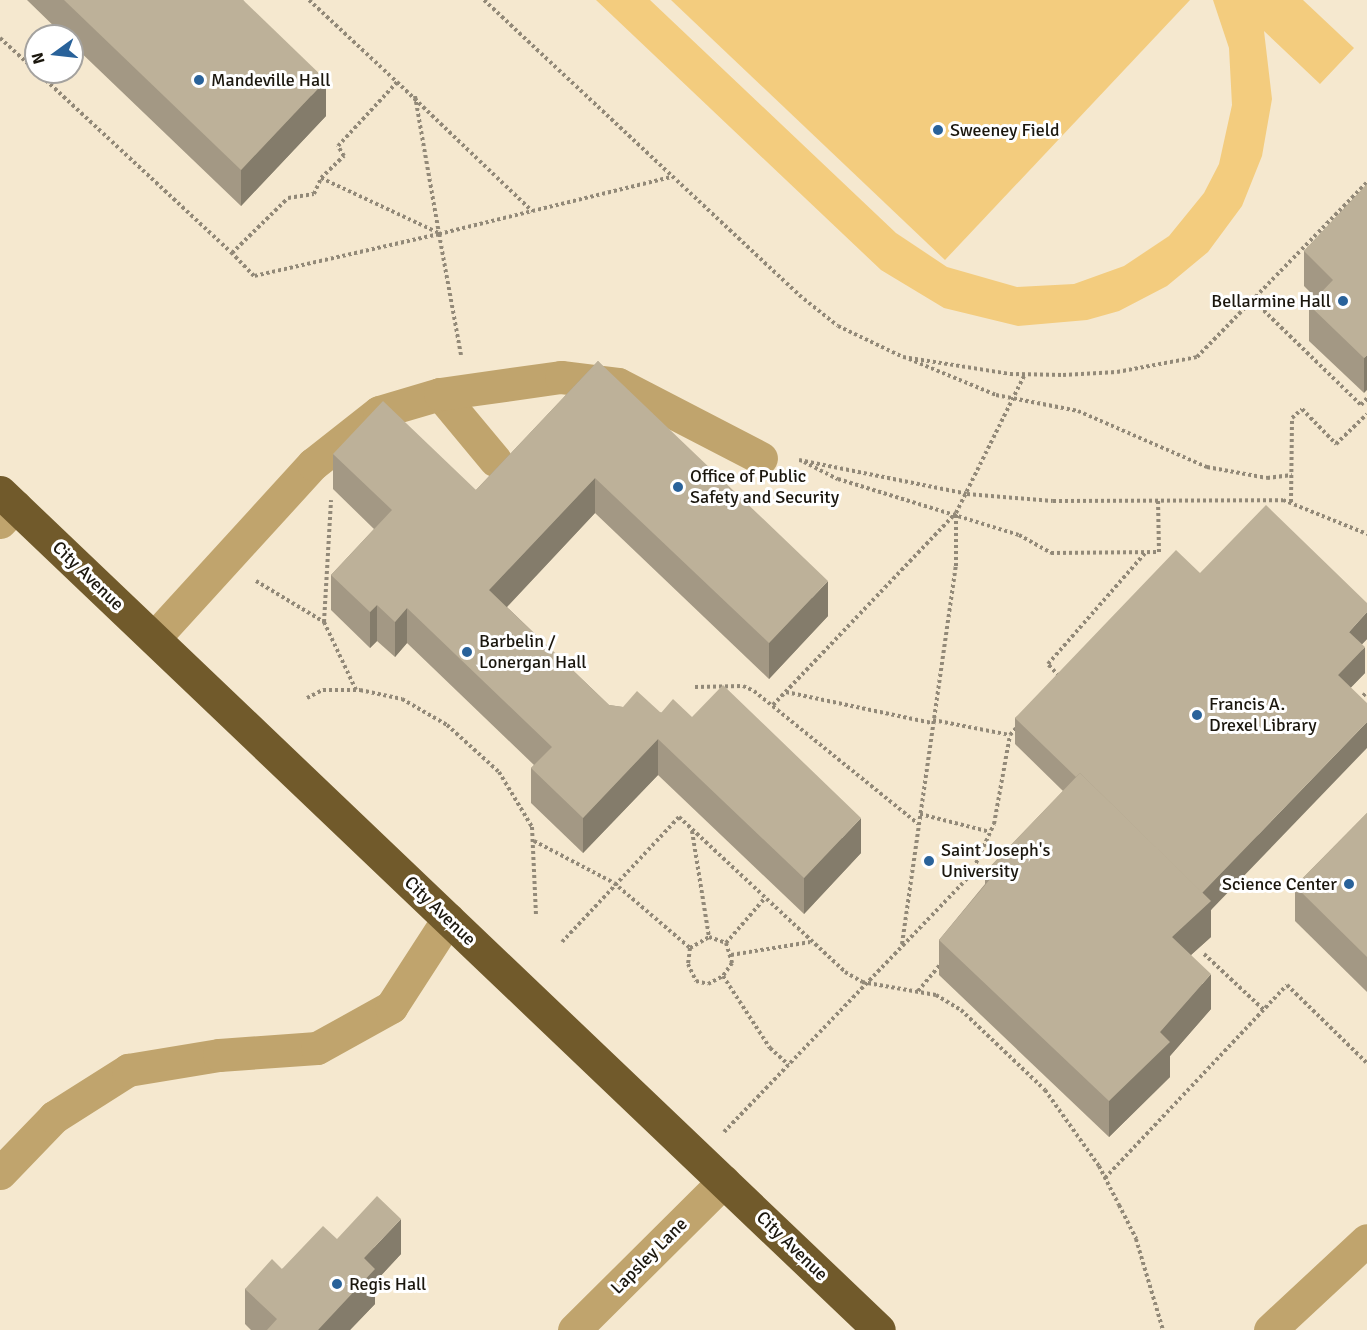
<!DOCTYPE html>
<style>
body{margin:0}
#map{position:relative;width:1367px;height:1330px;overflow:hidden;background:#f5e8cf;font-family:Signika,sans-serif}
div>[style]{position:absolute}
.green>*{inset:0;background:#f3cc7e}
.path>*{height:4px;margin-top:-2px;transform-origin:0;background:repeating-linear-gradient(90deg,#928978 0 3px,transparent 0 6px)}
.minor>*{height:33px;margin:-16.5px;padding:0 16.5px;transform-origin:16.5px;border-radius:16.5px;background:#c0a46d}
.highway>*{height:33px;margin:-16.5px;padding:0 16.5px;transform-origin:16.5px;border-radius:16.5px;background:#715a2b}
.wall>*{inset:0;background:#a39884}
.shaded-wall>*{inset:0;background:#847c6b}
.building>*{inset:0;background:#bdb199}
.dots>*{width:16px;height:16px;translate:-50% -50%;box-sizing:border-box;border:3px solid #fff;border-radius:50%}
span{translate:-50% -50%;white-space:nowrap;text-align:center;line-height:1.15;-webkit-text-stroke:6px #fff;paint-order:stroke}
.poi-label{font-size:18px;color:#1b170e}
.left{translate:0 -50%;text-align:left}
.right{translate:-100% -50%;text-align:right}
.street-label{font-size:18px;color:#1b170e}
.north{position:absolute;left:24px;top:24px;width:60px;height:60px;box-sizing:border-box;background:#fff;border:2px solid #a4a29f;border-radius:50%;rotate:255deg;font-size:16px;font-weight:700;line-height:24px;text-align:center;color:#1b170e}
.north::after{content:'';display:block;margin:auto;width:21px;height:27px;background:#29629a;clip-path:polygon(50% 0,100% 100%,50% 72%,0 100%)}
</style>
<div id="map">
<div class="green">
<i style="clip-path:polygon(596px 0,650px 0,896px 233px,947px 267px,1017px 287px,1074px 284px,1124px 266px,1169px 236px,1204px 193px,1219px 164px,1232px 105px,1229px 48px,1213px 0,1303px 0,1354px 48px,1320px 84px,1264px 31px,1272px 99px,1262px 156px,1242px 206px,1208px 252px,1167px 286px,1119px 311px,1087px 320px,1018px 326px,944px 308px,881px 270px)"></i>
<i style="clip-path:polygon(671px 0,1190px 0,945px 260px)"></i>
</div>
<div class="path">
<i style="left:309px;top:0;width:120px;rotate:43deg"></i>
<i style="left:484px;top:0;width:438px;rotate:43.1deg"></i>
<i style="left:804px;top:299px;width:43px;rotate:38.5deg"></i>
<i style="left:838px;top:326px;width:72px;rotate:25.5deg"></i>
<i style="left:903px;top:357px;width:108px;rotate:9deg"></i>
<i style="left:1010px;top:374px;width:53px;rotate:1.1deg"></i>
<i style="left:1063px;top:375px;width:54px;rotate:-3.2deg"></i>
<i style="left:1117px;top:372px;width:81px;rotate:-10.6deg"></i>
<i style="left:1197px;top:357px;width:244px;rotate:-45.8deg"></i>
<i style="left:0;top:38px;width:49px;rotate:42.5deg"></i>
<i style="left:37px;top:72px;width:266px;rotate:42.9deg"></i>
<i style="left:415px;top:96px;width:140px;rotate:80.1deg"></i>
<i style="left:321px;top:178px;width:130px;rotate:25deg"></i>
<i style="left:439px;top:234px;width:190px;rotate:167.2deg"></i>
<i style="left:254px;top:276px;width:32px;rotate:-134deg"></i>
<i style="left:232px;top:253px;width:78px;rotate:-44.5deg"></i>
<i style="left:288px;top:198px;width:26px;rotate:-9deg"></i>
<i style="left:314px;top:194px;width:17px;rotate:-66deg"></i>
<i style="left:321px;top:178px;width:32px;rotate:-44deg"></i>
<i style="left:344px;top:156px;width:12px;rotate:-121deg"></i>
<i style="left:338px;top:146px;width:87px;rotate:-47.3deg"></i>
<i style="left:397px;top:82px;width:187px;rotate:43.7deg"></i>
<i style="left:1255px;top:302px;width:148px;rotate:44.2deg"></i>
<i style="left:1361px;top:405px;width:9px;rotate:-49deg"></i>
<i style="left:461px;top:355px;width:123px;rotate:-100.3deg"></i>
<i style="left:439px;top:234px;width:239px;rotate:-13.8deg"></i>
<i style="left:909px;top:359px;width:94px;rotate:22.5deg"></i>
<i style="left:996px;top:395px;width:84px;rotate:11deg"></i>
<i style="left:1078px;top:411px;width:141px;rotate:23.5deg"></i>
<i style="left:1207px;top:467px;width:61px;rotate:10.4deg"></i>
<i style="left:1267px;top:478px;width:25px;rotate:-7deg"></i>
<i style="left:799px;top:460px;width:171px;rotate:11.4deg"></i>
<i style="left:967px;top:494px;width:86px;rotate:4.7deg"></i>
<i style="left:1053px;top:501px;width:230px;rotate:-0.2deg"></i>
<i style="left:1283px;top:500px;width:91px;rotate:22deg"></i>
<i style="left:804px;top:462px;width:38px;rotate:27deg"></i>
<i style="left:838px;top:479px;width:189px;rotate:17.2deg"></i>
<i style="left:1019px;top:535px;width:37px;rotate:29deg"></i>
<i style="left:1051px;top:553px;width:108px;rotate:-0.5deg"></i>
<i style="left:1159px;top:552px;width:51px;rotate:-91.1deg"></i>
<i style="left:1291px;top:502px;width:84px;rotate:-89.3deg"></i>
<i style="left:1292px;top:418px;width:13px;rotate:-42deg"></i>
<i style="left:1302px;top:409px;width:49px;rotate:45.8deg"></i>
<i style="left:1336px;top:444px;width:43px;rotate:-44.1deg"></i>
<i style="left:256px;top:581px;width:79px;rotate:31.1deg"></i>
<i style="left:324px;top:622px;width:75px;rotate:64.8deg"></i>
<i style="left:324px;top:622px;width:122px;rotate:-86.7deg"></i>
<i style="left:1059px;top:676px;width:16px;rotate:-133deg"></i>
<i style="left:1048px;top:664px;width:149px;rotate:-48.8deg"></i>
<i style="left:695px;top:687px;width:48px;rotate:-1.2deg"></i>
<i style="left:743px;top:686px;width:12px;rotate:24deg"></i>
<i style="left:754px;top:691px;width:211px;rotate:39deg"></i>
<i style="left:786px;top:692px;width:149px;rotate:12deg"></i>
<i style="left:307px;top:698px;width:18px;rotate:-27deg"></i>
<i style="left:323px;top:690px;width:37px"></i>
<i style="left:360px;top:690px;width:43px;rotate:12.1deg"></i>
<i style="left:402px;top:699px;width:52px;rotate:30deg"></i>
<i style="left:447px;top:725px;width:70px;rotate:42.1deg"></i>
<i style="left:499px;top:772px;width:64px;rotate:59deg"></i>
<i style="left:532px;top:827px;width:88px;rotate:87.4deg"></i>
<i style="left:1359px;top:700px;width:11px;rotate:-45deg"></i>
<i style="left:773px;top:705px;width:265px;rotate:-46.4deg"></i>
<i style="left:956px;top:513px;width:155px;rotate:-63.6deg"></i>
<i style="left:933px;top:720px;width:78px;rotate:11deg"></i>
<i style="left:920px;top:814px;width:72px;rotate:14.4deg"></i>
<i style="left:692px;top:831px;width:107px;rotate:80.9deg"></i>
<i style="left:534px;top:841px;width:90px;rotate:27.7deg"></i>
<i style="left:614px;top:883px;width:100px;rotate:40.5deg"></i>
<i style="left:690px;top:948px;width:22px;rotate:-30deg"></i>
<i style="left:709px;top:937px;width:18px;rotate:19deg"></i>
<i style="left:726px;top:943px;width:21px;rotate:73deg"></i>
<i style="left:732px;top:963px;width:16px;rotate:125deg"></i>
<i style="left:723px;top:976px;width:86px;rotate:56.9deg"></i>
<i style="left:770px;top:1048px;width:25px;rotate:42deg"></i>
<i style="left:562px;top:942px;width:171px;rotate:-46.9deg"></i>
<i style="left:679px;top:817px;width:227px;rotate:43deg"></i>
<i style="left:845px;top:972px;width:20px;rotate:30deg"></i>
<i style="left:862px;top:982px;width:75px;rotate:10deg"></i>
<i style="left:936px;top:995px;width:29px;rotate:31deg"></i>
<i style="left:961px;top:1010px;width:116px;rotate:43.6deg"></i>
<i style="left:1045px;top:1090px;width:93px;rotate:54.6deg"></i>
<i style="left:1099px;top:1166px;width:44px;rotate:62.9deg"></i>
<i style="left:1119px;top:1205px;width:38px;rotate:63deg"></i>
<i style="left:1136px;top:1239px;width:95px;rotate:73.5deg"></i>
<i style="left:726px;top:943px;width:60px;rotate:-49.1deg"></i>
<i style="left:902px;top:944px;width:382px;rotate:-81.9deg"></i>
<i style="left:956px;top:566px;width:53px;rotate:-90deg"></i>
<i style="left:690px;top:948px;width:16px;rotate:97deg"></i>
<i style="left:688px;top:964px;width:19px;rotate:65deg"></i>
<i style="left:696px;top:981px;width:12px;rotate:14deg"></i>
<i style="left:708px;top:984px;width:17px;rotate:-28deg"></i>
<i style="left:1204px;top:954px;width:82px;rotate:43deg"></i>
<i style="left:731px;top:955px;width:80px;rotate:-9.3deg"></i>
<i style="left:918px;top:991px;width:35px;rotate:-50deg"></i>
<i style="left:724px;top:1132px;width:357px;rotate:-46.2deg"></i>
<i style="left:971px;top:874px;width:55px;rotate:-65.3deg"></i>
<i style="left:994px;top:824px;width:90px;rotate:-79.8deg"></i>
<i style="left:1010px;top:735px;width:9px;rotate:-49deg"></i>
<i style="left:1105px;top:1178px;width:265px;rotate:-46.7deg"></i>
<i style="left:1287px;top:985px;width:112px;rotate:44.3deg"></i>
</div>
<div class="minor">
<i style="left:440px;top:394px;width:86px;rotate:50.2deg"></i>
<i style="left:0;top:522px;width:22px;rotate:-47deg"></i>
<i style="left:154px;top:638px;width:236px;rotate:-47.6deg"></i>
<i style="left:313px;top:464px;width:84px;rotate:-38.2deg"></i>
<i style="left:379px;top:412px;width:64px;rotate:-16.4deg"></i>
<i style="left:440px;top:394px;width:122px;rotate:-8deg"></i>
<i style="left:561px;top:377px;width:57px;rotate:7deg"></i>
<i style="left:618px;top:384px;width:161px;rotate:27.4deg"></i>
<i style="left:0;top:1173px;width:78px;rotate:-46deg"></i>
<i style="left:54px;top:1117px;width:88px;rotate:-32.4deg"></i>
<i style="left:128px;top:1070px;width:92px;rotate:-9.4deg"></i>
<i style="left:219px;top:1055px;width:98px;rotate:-4.1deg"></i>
<i style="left:317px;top:1048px;width:85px;rotate:-29deg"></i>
<i style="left:391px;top:1007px;width:105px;rotate:-57.1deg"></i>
<i style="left:574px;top:1330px;width:211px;rotate:-44.8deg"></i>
<i style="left:1270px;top:1330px;width:132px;rotate:-42.9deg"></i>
</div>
<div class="highway">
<i style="left:0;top:492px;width:1214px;rotate:43.63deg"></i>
</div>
<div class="wall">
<i style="clip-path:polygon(27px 0,243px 0,326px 116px,241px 206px,72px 44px,72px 36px,64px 36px)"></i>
<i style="clip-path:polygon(1367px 184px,1364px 393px,1309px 341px,1309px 305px,1316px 298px,1304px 286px,1304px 251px)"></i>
<i style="clip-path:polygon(598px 361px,828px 616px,769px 679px,595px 513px,507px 607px,609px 705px,692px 717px,861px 853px,804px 914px,658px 775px,583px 853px,531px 803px,531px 768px,534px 765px,407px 643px,395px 657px,377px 641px,370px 648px,331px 610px,331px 575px,374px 529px,333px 489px,333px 454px,476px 490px)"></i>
<i style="clip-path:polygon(1200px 573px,1367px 639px,1362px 644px,1365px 673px,1351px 687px,1211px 910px,1211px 937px,1191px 955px,1211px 1009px,1170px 1056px,1170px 1077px,1109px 1137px,939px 975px,939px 940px,985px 884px,985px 872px,1063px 791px,1015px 744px,1015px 718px)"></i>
<i style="clip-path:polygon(1367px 813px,1367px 992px,1295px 921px,1295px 886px)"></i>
<i style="clip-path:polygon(337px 1239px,401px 1254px,375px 1282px,375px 1304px,350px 1330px,251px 1330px,245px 1324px,245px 1289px,282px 1269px)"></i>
</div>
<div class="shaded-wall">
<i style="clip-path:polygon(326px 80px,326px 116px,241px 206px,241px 170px)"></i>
<i style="clip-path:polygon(1367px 355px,1367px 390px,1364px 393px,1364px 358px)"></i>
<i style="clip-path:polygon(595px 478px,595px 513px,489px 626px,489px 590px)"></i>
<i style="clip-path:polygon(828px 581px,828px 616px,769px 679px,769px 643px)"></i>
<i style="clip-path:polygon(377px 605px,377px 641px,370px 648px,370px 612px)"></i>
<i style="clip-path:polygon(407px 608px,407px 643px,395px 657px,395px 622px)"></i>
<i style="clip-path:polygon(1367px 612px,1367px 639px,1349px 658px,1349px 632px)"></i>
<i style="clip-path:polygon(1365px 647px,1365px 673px,1338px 701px,1338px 675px)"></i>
<i style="clip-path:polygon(1367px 722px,1367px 748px,1211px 910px,1211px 937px,1172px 972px,1172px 937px,1199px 896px)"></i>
<i style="clip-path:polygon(658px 739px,658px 775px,583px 853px,583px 818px)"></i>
<i style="clip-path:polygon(861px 818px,861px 853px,804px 914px,804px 878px)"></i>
<i style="clip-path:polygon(1211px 974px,1211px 1009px,1170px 1056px,1170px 1077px,1109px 1137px,1109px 1101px,1160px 1032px)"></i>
<i style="clip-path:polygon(401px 1219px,401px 1254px,375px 1282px,375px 1304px,350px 1330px,318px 1330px,364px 1258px)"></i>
</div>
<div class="building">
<i style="clip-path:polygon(64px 0,243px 0,326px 80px,241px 170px)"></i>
<i style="clip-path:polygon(1367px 184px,1367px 355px,1364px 358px,1309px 305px,1333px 280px,1304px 251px)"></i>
<i style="clip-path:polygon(598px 361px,828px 581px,769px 643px,595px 478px,489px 590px,609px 705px,623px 707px,637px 691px,661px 713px,673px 699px,692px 717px,723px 685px,861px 818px,804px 878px,658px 739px,583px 818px,531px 768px,552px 747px,407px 608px,395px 622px,377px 605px,370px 612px,331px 575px,392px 510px,333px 454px,383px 401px,476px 490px)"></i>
<i style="clip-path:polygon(1266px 505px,1367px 603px,1367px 612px,1349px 632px,1365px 647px,1338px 675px,1367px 703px,1367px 722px,1202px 893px,1080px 773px,1076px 777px,1015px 718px,1176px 550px,1200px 573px)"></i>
<i style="clip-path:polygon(1080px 773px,1211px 901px,1172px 937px,1211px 974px,1160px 1032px,1170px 1042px,1109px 1101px,939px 940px,991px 878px,985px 872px)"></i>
<i style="clip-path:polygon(1367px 813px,1367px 957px,1295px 886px)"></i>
<i style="clip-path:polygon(377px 1196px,401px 1219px,364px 1258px,375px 1269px,318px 1330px,267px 1330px,277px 1319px,245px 1289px,272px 1259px,282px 1269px,323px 1226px,337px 1239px)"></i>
</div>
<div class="dots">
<i style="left:199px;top:80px;background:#29629a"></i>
<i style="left:938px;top:130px;background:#29629a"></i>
<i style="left:1343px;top:301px;background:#29629a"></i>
<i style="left:678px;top:487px;background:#29629a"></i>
<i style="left:467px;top:652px;background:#29629a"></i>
<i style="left:1197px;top:715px;background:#29629a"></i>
<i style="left:929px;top:861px;background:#29629a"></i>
<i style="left:1349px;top:884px;background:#29629a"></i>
<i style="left:337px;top:1284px;background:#29629a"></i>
</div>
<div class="poi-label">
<span class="left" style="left:211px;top:80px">Mandeville Hall</span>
<span class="left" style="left:950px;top:130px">Sweeney Field</span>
<span class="right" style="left:1331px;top:301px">Bellarmine Hall</span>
<span class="left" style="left:690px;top:487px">Office of Public<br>Safety and Security</span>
<span class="left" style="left:479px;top:652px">Barbelin /<br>Lonergan Hall</span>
<span class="left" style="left:1209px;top:715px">Francis A.<br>Drexel Library</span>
<span class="left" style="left:941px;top:861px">Saint Joseph's<br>University</span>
<span class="right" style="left:1337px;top:884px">Science Center</span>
<span class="left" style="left:349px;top:1284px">Regis Hall</span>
</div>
<div class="street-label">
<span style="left:88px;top:576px;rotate:44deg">City Avenue</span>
<span style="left:440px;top:911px;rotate:44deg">City Avenue</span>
<span style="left:792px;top:1246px;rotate:44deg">City Avenue</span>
<span style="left:649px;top:1256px;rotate:-45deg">Lapsley Lane</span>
</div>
<div class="north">N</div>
</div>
